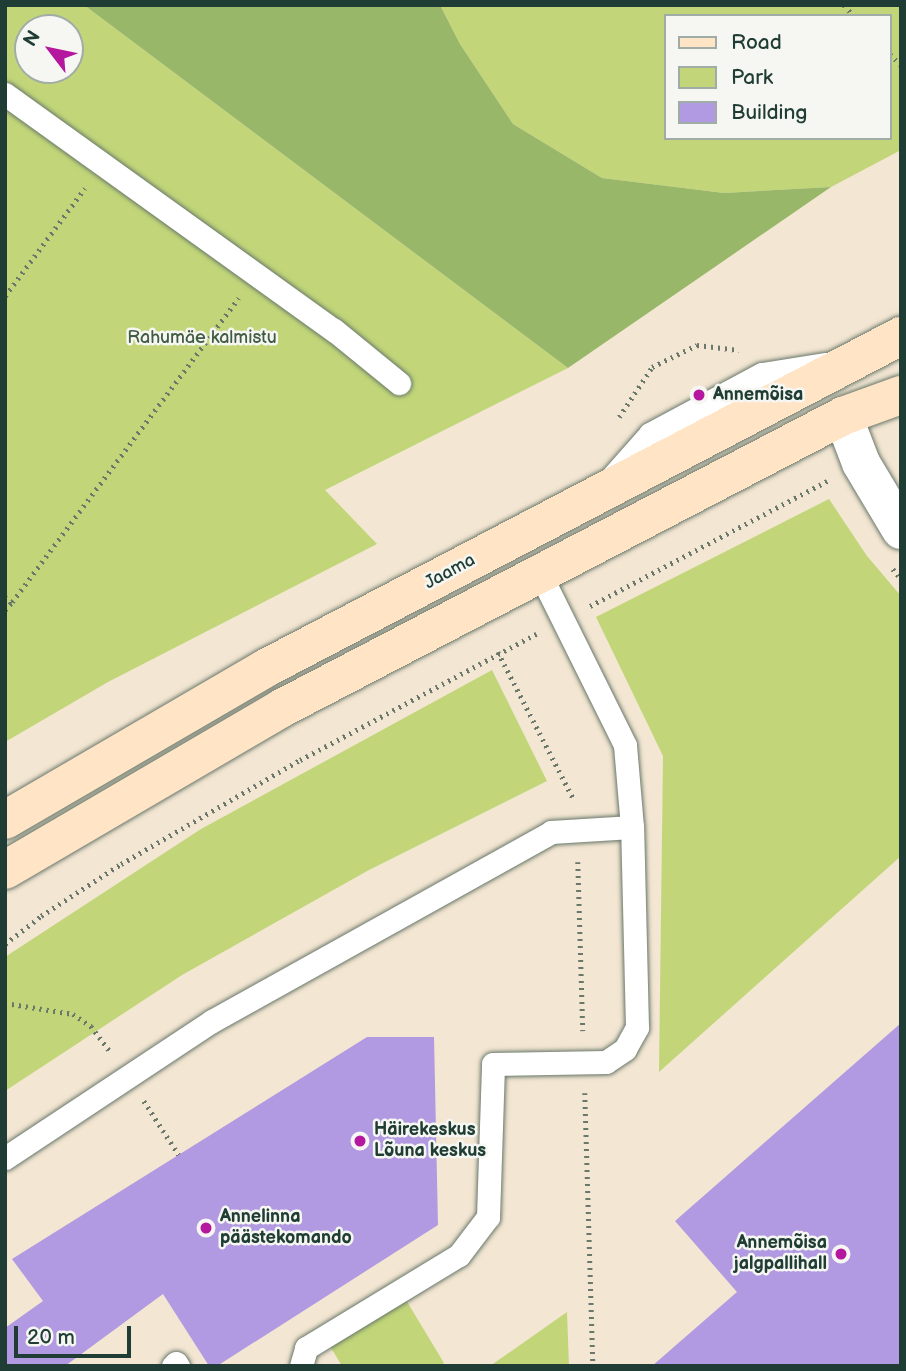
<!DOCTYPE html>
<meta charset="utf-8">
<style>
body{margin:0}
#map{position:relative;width:906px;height:1371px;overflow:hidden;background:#f3e6d2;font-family:"Balsamiq Sans",sans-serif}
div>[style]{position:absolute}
.green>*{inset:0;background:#c2d679}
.forest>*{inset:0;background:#99b769}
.building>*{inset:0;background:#b19ae1}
.path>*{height:4.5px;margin-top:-2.25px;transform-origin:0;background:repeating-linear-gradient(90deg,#69786b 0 2px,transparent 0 7px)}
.roads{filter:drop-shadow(0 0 2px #69786b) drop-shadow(0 0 2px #69786b)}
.service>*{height:23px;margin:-11.5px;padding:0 11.5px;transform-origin:11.5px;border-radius:11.5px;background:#fff}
.minor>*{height:38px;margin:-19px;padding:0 19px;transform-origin:19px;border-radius:19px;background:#fff}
.secondary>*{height:38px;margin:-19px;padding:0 19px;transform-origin:19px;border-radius:19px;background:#ffe4c6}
.dots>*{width:19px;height:19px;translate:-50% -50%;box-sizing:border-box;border:4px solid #f6f6f2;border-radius:50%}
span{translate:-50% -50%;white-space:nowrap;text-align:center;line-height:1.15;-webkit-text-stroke:5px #f6f6f2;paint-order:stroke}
.park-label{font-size:18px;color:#405c42}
.poi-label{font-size:18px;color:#1f3d34;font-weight:700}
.left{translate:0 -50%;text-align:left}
.right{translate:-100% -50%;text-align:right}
.street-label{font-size:18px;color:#1f3d34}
.frame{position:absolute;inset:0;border:7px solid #1f3d34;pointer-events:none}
.legend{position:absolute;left:664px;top:14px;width:228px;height:126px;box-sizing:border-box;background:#f6f6f2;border:2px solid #a0aca6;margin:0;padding:9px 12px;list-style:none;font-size:21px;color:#1f3d34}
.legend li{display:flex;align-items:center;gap:14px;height:35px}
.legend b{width:35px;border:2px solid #a0aca6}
.north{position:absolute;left:14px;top:14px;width:70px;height:70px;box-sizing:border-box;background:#f6f6f2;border:2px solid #a0aca6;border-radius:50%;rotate:302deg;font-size:19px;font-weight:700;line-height:28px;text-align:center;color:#1f3d34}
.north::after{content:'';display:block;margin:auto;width:24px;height:32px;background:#b5179e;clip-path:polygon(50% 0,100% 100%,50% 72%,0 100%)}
.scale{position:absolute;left:14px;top:1326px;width:117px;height:32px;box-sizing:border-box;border:4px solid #1f3d34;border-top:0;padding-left:9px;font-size:21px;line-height:24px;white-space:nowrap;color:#1f3d34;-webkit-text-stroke:5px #f6f6f2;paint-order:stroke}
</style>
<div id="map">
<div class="green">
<i style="clip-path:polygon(evenodd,5px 5px,84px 5px,568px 368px,325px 490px,377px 544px,108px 682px,5px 742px,5px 5px,28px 28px,70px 28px,70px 70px,28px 70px,28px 28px)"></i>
<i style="clip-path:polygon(evenodd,440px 5px,901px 5px,901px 150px,831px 187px,724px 193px,602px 178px,513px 124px,460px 44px,440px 5px,666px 16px,890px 16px,890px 138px,666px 138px,666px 16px)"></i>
<i style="clip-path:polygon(829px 499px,867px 556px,901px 596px,901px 856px,659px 1072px,663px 756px,596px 617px)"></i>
<i style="clip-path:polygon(492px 670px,547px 781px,369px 870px,182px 975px,5px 1091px,5px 957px,201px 829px)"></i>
<i style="clip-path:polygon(403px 1295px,444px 1363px,439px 1366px,342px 1366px,327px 1341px)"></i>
<i style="clip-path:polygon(567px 1312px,569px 1366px,490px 1366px)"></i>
</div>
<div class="forest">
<i style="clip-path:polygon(84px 5px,440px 5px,460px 44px,513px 124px,602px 178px,724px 193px,831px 187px,568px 368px)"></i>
</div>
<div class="building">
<i style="clip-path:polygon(901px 1023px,901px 1366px,652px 1366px,737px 1292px,675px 1221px)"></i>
<i style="clip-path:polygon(367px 1037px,434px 1037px,438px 1225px,217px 1366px,209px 1366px,163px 1294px,65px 1366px,5px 1366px,5px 1328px,43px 1301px,12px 1259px)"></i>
</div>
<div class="path">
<i style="left:844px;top:5px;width:15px;rotate:48deg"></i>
<i style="left:890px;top:54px;width:16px;rotate:45deg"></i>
<i style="left:5px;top:296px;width:134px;rotate:-53.5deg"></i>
<i style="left:619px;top:417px;width:60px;rotate:-56.6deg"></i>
<i style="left:652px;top:367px;width:50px;rotate:-26.1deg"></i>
<i style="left:697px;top:345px;width:42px;rotate:6.8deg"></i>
<i style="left:893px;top:569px;width:13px;rotate:51deg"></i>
<i style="left:5px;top:597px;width:9px;rotate:36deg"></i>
<i style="left:12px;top:602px;width:379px;rotate:-53.3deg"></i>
<i style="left:590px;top:606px;width:268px;rotate:-27.8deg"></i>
<i style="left:5px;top:610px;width:11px;rotate:-49deg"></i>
<i style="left:498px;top:652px;width:166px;rotate:62.8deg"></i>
<i style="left:578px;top:862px;width:169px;rotate:88.3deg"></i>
<i style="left:5px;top:944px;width:46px;rotate:-37.9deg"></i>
<i style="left:41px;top:916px;width:95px;rotate:-33deg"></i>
<i style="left:121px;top:864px;width:207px;rotate:-30.2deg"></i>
<i style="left:300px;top:760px;width:268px;rotate:-28.1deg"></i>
<i style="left:5px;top:1003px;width:69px;rotate:9.2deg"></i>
<i style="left:73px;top:1014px;width:22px;rotate:34deg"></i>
<i style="left:91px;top:1026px;width:31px;rotate:53deg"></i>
<i style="left:585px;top:1093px;width:273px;rotate:88.3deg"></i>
<i style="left:144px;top:1101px;width:64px;rotate:57.1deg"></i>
</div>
<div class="roads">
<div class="service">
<i style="left:5px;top:94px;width:405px;rotate:35.7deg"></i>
<i style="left:334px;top:330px;width:84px;rotate:39.2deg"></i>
<i style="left:612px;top:477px;width:57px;rotate:-48.5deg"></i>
<i style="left:650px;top:434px;width:127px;rotate:-28.2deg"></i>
<i style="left:762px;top:374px;width:65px;rotate:-8.9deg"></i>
<i style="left:5px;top:1158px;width:248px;rotate:-33.5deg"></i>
<i style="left:212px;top:1021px;width:388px;rotate:-29.1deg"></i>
<i style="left:551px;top:832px;width:81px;rotate:-3.5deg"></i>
<i style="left:632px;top:827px;width:82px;rotate:-94.9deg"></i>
<i style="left:625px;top:745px;width:191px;rotate:-116.4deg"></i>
<i style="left:173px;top:1366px;width:4px;rotate:-45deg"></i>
<i style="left:176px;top:1363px;width:4px;rotate:56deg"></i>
<i style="left:301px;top:1366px;width:19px;rotate:-74deg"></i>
<i style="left:306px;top:1348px;width:179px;rotate:-31.3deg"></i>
<i style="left:459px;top:1255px;width:48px;rotate:-52.7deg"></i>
<i style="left:488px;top:1217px;width:153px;rotate:-88.1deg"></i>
<i style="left:493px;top:1064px;width:113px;rotate:-1deg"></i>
<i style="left:606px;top:1062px;width:23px;rotate:-34deg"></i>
<i style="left:625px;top:1049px;width:25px;rotate:-61deg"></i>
<i style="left:637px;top:1027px;width:200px;rotate:-91.4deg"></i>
</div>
<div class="minor">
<i style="left:843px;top:416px;width:50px;rotate:69deg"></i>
<i style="left:861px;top:463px;width:78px;rotate:59.2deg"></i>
</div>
<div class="secondary">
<i style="left:5px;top:820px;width:302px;rotate:-30.2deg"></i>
<i style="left:266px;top:668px;width:717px;rotate:-27.6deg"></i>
<i style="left:5px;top:870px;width:321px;rotate:-30.3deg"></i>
<i style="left:282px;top:708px;width:632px;rotate:-27.5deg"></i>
<i style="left:843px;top:416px;width:62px;rotate:-19.9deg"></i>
</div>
</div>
<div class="dots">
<i style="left:699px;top:395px;background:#b5179e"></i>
<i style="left:360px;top:1141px;background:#b5179e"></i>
<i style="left:206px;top:1228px;background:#b5179e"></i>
<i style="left:841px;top:1254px;background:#b5179e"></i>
</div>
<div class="park-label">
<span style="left:202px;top:338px">Rahumäe kalmistu</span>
</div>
<div class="poi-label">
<span class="left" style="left:713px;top:395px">Annemõisa</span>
<span class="left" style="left:374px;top:1141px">Häirekeskus<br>Lõuna keskus</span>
<span class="left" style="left:220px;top:1228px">Annelinna<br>päästekomando</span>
<span class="right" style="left:827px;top:1254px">Annemõisa<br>jalgpallihall</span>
</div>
<div class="street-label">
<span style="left:450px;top:572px;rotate:-28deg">Jaama</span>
</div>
<div class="frame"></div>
<ul class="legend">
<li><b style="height:9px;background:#ffe4c6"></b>Road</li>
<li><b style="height:19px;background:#c2d679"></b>Park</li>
<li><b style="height:19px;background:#b19ae1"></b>Building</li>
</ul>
<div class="north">N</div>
<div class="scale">20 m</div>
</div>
